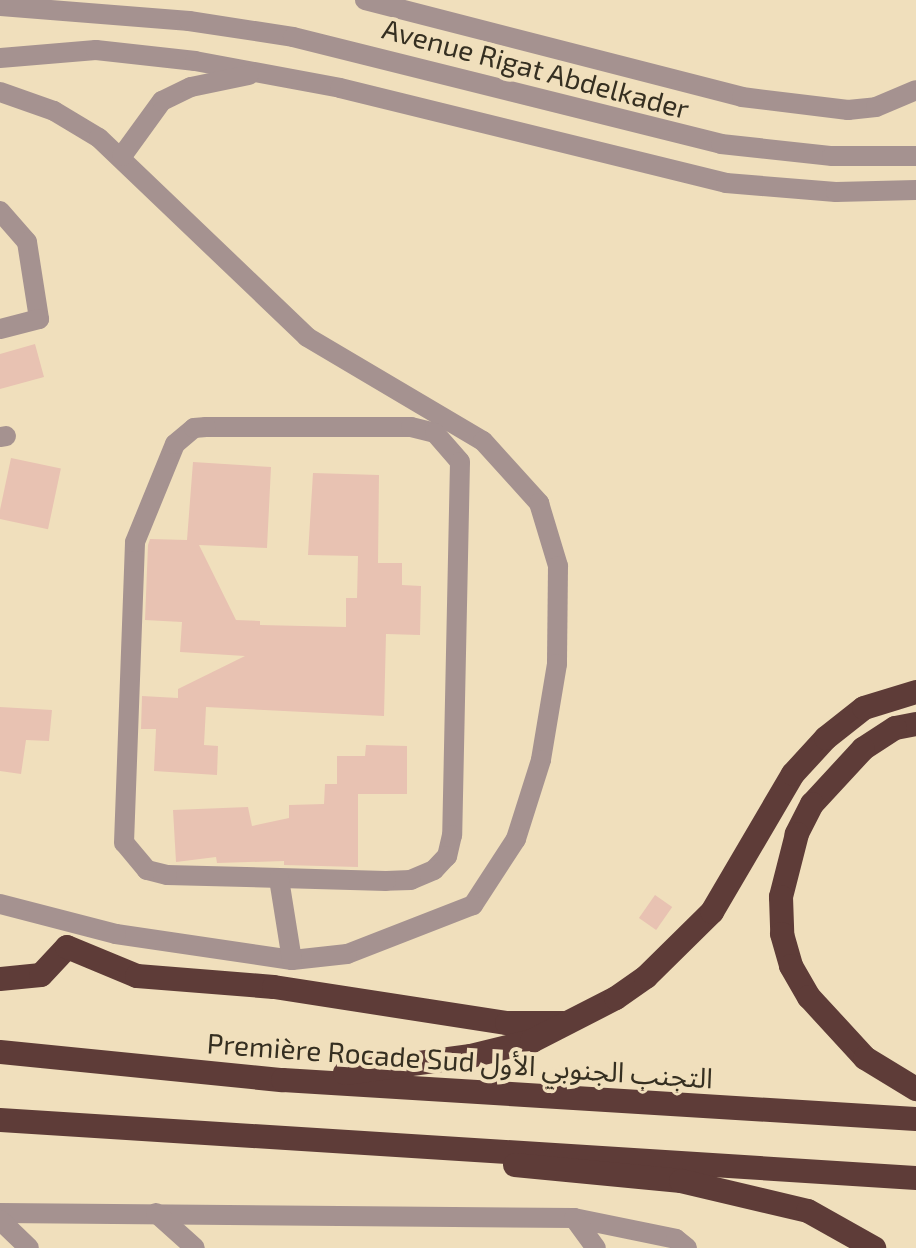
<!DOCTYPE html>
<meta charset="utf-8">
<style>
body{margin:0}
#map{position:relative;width:916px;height:1248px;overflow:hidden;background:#f0dfbc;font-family:"Exo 2","Noto Sans Arabic",sans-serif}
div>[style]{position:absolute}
.building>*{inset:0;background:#e8c2b2;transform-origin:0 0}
.minor>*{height:20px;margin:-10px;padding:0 10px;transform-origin:10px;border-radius:10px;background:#a59290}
.highway>*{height:24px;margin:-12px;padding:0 12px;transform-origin:12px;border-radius:12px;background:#5e3c38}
span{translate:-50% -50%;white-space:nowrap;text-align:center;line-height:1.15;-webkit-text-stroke:8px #f0dfbc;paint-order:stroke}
.street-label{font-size:28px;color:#352f21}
</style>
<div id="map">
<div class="building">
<i style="clip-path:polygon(35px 344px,44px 377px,0 389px,0 354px)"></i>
<i style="left:11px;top:458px;width:51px;height:62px;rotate:12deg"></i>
<i style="clip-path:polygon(193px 462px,271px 467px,267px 548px,199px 545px,236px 620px,260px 621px,260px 625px,346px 627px,346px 598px,357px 598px,358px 556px,308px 555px,313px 473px,379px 475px,378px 563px,402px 563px,402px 585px,421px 586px,420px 635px,386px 634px,384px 716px,206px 707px,204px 745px,218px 746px,217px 775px,154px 771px,156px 729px,141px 729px,142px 696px,178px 698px,178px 689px,245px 656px,180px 652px,182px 622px,145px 620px,148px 545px,150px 539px,187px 540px)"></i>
<i style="clip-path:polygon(0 707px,52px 710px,49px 741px,26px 740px,21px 774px,0 771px)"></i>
<i style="clip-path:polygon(366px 745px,407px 746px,407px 794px,358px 794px,358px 867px,284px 865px,284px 861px,217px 863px,216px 857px,176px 862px,173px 810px,248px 807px,252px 826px,289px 818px,289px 805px,324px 804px,325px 784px,337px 784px,337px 756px,365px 756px)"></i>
<i style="left:655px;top:895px;width:21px;height:28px;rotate:35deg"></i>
</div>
<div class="minor">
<i style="left:365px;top:0;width:389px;rotate:14.4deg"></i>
<i style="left:742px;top:97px;width:107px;rotate:7deg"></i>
<i style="left:848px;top:110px;width:28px;rotate:-6deg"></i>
<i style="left:876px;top:107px;width:43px;rotate:-23deg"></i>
<i style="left:0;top:6px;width:190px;rotate:4.5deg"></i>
<i style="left:189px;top:21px;width:105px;rotate:8.7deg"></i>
<i style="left:293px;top:37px;width:441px;rotate:14deg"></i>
<i style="left:721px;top:144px;width:112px;rotate:6.2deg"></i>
<i style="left:832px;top:156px;width:84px"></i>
<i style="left:0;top:58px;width:96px;rotate:-4.8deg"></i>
<i style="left:96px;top:50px;width:100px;rotate:6.3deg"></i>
<i style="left:195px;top:61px;width:147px;rotate:10.5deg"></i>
<i style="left:340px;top:88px;width:398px;rotate:13.8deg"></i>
<i style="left:726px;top:183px;width:110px;rotate:4.7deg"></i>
<i style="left:836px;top:192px;width:80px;rotate:-1.4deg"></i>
<i style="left:0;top:92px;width:57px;rotate:19.4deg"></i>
<i style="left:54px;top:111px;width:52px;rotate:31deg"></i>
<i style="left:99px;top:138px;width:288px;rotate:43.7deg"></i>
<i style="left:307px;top:337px;width:204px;rotate:30.6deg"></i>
<i style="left:483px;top:441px;width:84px;rotate:47.9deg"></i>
<i style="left:539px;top:503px;width:66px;rotate:73.2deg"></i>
<i style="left:558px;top:566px;width:98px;rotate:90.6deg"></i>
<i style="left:557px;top:664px;width:97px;rotate:99.5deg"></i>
<i style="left:541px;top:760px;width:83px;rotate:107.6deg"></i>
<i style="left:516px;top:839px;width:79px;rotate:123.1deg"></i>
<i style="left:473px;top:905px;width:135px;rotate:158.7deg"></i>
<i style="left:347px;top:954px;width:55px;rotate:173.8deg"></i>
<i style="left:292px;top:960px;width:178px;rotate:-171.6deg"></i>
<i style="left:116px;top:934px;width:120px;rotate:-165.5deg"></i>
<i style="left:122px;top:156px;width:68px;rotate:-54deg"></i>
<i style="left:162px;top:101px;width:32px;rotate:-26deg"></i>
<i style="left:191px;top:87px;width:59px;rotate:-11.7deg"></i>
<i style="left:0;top:211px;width:41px;rotate:48.9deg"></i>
<i style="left:27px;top:242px;width:78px;rotate:81.1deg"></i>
<i style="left:39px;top:319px;width:40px;rotate:165.6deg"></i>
<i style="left:206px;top:427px;width:205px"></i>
<i style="left:411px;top:427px;width:25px;rotate:14deg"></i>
<i style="left:435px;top:433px;width:38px;rotate:49deg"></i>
<i style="left:460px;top:462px;width:373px;rotate:91.2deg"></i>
<i style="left:452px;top:835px;width:22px;rotate:103deg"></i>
<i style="left:447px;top:856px;width:19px;rotate:133deg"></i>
<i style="left:434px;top:870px;width:25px;rotate:157deg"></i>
<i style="left:411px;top:880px;width:25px;rotate:178deg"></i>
<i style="left:386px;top:881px;width:219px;rotate:-178.4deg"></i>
<i style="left:167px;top:875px;width:21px;rotate:-166deg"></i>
<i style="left:147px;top:870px;width:35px;rotate:-130deg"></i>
<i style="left:124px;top:843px;width:301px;rotate:-87.9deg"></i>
<i style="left:135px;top:542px;width:106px;rotate:-67.8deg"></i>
<i style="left:175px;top:444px;width:25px;rotate:-40deg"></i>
<i style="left:194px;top:428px;width:12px;rotate:-5deg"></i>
<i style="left:0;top:437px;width:6px;rotate:-9deg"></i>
<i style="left:279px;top:879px;width:82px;rotate:80.9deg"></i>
<i style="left:0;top:1213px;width:574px;rotate:0.5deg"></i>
<i style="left:574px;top:1218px;width:104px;rotate:11.6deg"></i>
<i style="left:676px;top:1239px;width:14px;rotate:39deg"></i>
<i style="left:156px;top:1213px;width:52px;rotate:41.9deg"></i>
<i style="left:574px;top:1218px;width:37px;rotate:54deg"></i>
<i style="left:0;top:1220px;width:40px;rotate:44deg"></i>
</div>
<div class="highway">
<i style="left:916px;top:724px;width:21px;rotate:169deg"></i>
<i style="left:895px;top:728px;width:38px;rotate:147deg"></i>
<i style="left:863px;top:749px;width:75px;rotate:132.8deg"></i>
<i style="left:812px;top:804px;width:34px;rotate:117deg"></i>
<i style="left:797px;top:834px;width:65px;rotate:104.3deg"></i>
<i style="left:781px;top:897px;width:37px;rotate:88deg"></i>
<i style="left:782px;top:934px;width:33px;rotate:74deg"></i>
<i style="left:791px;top:966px;width:36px;rotate:60deg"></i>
<i style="left:809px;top:997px;width:83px;rotate:47.4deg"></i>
<i style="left:865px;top:1058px;width:60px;rotate:31.3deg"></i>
<i style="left:0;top:979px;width:41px;rotate:-5.6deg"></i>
<i style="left:41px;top:975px;width:38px;rotate:-47deg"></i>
<i style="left:67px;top:947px;width:76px;rotate:22.5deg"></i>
<i style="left:137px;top:976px;width:137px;rotate:4.6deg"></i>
<i style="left:274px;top:987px;width:236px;rotate:8.8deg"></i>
<i style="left:507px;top:1023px;width:56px"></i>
<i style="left:0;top:1052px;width:284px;rotate:5.7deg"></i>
<i style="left:283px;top:1080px;width:634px;rotate:3.53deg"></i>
<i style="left:345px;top:1073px;width:127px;rotate:-7.7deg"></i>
<i style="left:471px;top:1056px;width:63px;rotate:-13.8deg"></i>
<i style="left:532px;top:1041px;width:94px;rotate:-27.1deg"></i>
<i style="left:616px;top:998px;width:37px;rotate:-35deg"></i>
<i style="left:646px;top:977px;width:93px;rotate:-44.6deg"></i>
<i style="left:712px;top:912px;width:160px;rotate:-59.6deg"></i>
<i style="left:793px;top:774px;width:49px;rotate:-47.5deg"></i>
<i style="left:826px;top:738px;width:48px;rotate:-38.3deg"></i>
<i style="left:864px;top:708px;width:54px;rotate:-17.1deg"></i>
<i style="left:0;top:1120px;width:918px;rotate:3.62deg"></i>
<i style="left:515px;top:1165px;width:167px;rotate:5.5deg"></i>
<i style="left:681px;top:1181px;width:130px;rotate:13.3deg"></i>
<i style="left:808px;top:1211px;width:76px;rotate:29.3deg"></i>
</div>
<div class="street-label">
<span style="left:536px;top:68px;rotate:15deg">Avenue Rigat Abdelkader</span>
<span style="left:460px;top:1060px;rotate:4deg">Première Rocade Sud التجنب الجنوبي الأول</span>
</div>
</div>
